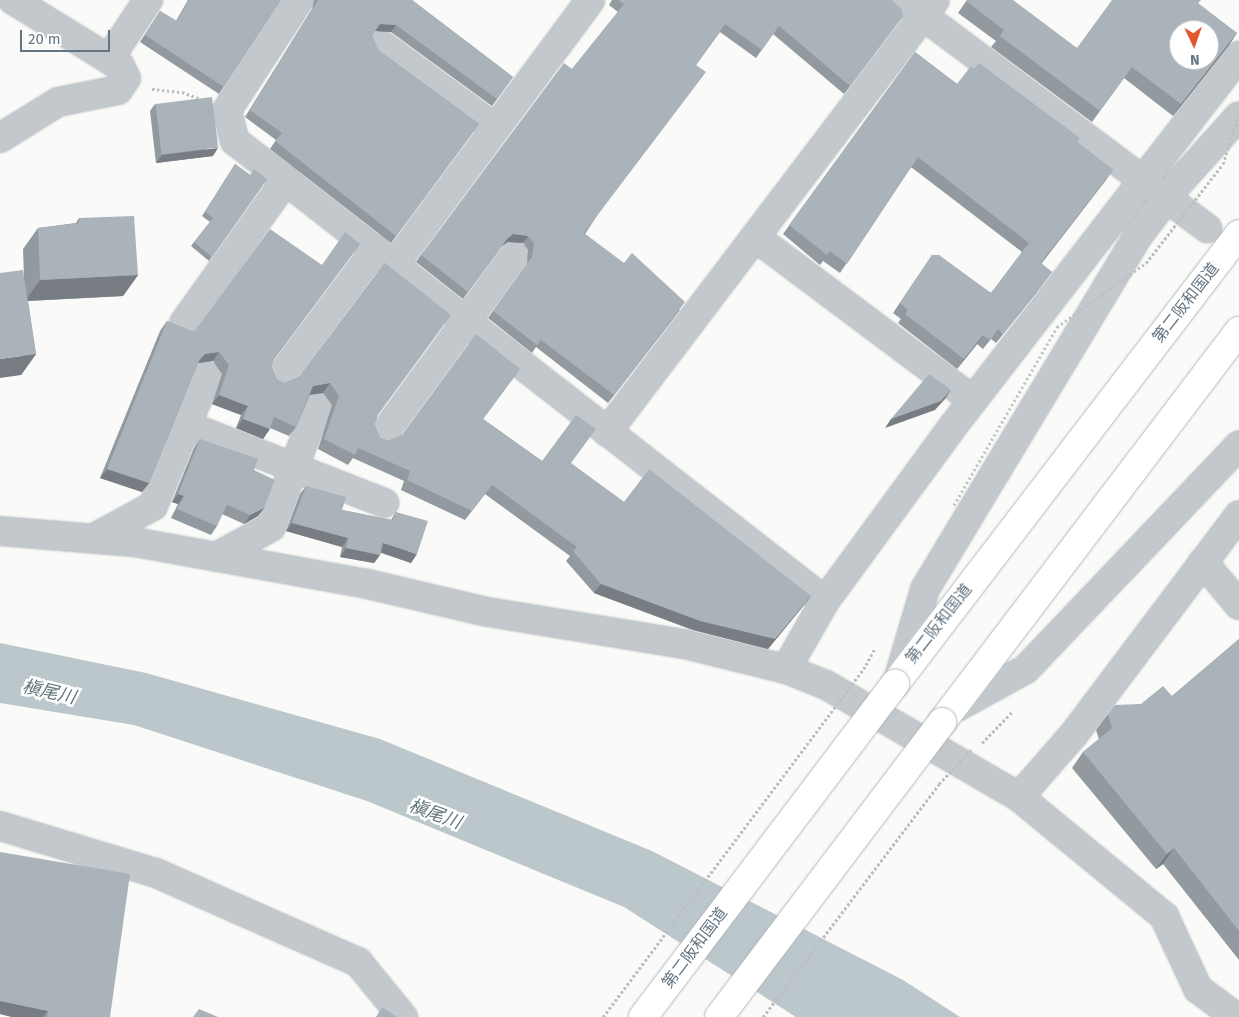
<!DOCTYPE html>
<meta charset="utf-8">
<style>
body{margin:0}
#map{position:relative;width:1239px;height:1017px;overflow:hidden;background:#fafaf8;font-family:"Fira Sans","Noto Sans JP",sans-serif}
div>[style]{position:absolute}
.water>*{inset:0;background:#bbc7cb}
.path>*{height:3px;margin-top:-1.5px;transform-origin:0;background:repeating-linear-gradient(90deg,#bbbfc2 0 2.5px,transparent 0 5px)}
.roads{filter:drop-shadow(0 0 1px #b4b9bd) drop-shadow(0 0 1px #b4b9bd)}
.minor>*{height:28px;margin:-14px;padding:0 14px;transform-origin:14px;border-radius:14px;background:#c3c8cc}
.highway>*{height:28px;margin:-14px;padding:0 14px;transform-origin:14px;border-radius:14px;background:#fff}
.path-bridge>*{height:3px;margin-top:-1.5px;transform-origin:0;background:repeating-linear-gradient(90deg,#bbbfc2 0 2.5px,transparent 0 5px)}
.bridges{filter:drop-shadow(0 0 1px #b4b9bd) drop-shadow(0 0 1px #b4b9bd)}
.highway-bridge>*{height:28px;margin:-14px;padding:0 14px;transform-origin:14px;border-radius:14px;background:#fff}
.wall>*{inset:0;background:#929a9f}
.shaded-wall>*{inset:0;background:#777d82}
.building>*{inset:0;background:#aab3b9;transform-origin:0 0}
span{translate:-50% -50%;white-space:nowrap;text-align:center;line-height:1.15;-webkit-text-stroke:5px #fff;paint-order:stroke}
.street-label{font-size:16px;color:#657683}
.water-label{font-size:18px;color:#60757c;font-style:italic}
.north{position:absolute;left:1169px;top:20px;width:50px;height:50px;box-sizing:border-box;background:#fff;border:1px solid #c1c8cd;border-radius:50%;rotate:177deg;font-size:14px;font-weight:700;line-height:20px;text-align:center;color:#657683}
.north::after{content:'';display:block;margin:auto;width:18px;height:22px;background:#e4572e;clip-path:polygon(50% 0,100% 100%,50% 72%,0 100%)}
.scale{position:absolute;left:20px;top:30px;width:90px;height:22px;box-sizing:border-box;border:2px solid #657683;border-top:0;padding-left:6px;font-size:15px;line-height:18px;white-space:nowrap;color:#657683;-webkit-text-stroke:4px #fff;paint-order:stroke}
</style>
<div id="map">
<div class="water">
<i style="clip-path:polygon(0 643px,146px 673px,380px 739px,652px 851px,903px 980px,960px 1017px,796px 1017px,624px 907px,367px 801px,134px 725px,0 703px)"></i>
</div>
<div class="path">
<i style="left:152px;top:89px;width:30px;rotate:6deg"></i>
<i style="left:182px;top:92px;width:20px;rotate:20deg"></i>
<i style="left:866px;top:665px;width:19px;rotate:-62deg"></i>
<i style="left:982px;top:743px;width:43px;rotate:-45.9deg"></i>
</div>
<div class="roads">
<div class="minor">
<i style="left:299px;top:0;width:131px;rotate:123.2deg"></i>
<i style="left:227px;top:110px;width:32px;rotate:76deg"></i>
<i style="left:235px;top:141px;width:748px;rotate:37.94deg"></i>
<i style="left:902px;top:0;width:381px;rotate:36.8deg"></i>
<i style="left:382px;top:45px;width:140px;rotate:36.3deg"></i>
<i style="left:109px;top:59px;width:71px;rotate:-56.5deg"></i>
<i style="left:0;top:138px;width:68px;rotate:-31.8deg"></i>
<i style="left:58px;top:102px;width:61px;rotate:-11.3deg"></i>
<i style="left:118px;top:90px;width:14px;rotate:-56deg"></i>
<i style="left:126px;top:78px;width:13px;rotate:-117deg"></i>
<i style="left:120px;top:66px;width:126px;rotate:-148.3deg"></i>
<i style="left:755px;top:237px;width:272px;rotate:36.8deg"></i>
<i style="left:395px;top:264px;width:328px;rotate:-53.5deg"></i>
<i style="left:184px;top:323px;width:176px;rotate:-54.5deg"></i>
<i style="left:280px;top:377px;width:160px;rotate:-53.1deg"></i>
<i style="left:188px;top:426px;width:211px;rotate:21.4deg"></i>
<i style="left:607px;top:432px;width:542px;rotate:-52.79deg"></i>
<i style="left:383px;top:435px;width:222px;rotate:-53.8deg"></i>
<i style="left:0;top:531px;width:134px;rotate:4.7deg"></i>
<i style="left:134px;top:542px;width:233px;rotate:10.2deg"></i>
<i style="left:363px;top:583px;width:128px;rotate:13.1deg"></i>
<i style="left:488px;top:612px;width:199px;rotate:9.3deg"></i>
<i style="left:684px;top:644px;width:105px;rotate:13.8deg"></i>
<i style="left:786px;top:669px;width:43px;rotate:21.8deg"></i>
<i style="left:826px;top:685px;width:223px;rotate:30.1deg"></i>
<i style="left:1019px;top:797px;width:188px;rotate:39.4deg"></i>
<i style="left:1164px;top:916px;width:81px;rotate:65deg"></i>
<i style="left:1198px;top:989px;width:47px;rotate:36.4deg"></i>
<i style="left:94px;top:538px;width:67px;rotate:-28.5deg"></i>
<i style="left:153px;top:506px;width:141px;rotate:-67.4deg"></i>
<i style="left:216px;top:557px;width:63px;rotate:-28.6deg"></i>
<i style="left:271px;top:527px;width:129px;rotate:-69deg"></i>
<i style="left:1203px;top:562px;width:56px;rotate:50.1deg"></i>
<i style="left:786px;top:669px;width:78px;rotate:-60.2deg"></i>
<i style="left:825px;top:601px;width:212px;rotate:-53.8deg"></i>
<i style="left:950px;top:430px;width:473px;rotate:-52.3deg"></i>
<i style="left:899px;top:677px;width:92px;rotate:-73.5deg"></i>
<i style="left:925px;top:589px;width:412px;rotate:-58.9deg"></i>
<i style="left:1138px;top:236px;width:63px;rotate:-52.8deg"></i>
<i style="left:1176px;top:186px;width:94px;rotate:-48deg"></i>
<i style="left:957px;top:707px;width:79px;rotate:-28.8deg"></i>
<i style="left:1026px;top:669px;width:309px;rotate:-46.4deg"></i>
<i style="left:1019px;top:797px;width:84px;rotate:-48.9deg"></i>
<i style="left:1074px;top:734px;width:274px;rotate:-53deg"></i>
<i style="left:0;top:826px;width:163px;rotate:16.8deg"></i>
<i style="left:156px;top:873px;width:221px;rotate:23.8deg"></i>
<i style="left:358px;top:962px;width:71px;rotate:50.7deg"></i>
</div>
<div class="highway">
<i style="left:895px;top:684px;width:566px;rotate:-52.6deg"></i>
<i style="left:942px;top:722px;width:491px;rotate:-52.8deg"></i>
</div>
</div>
<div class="path-bridge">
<i style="left:954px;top:505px;width:206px;rotate:-59.9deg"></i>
<i style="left:1057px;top:327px;width:110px;rotate:-35.7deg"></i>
<i style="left:1146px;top:263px;width:125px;rotate:-52.1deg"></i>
<i style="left:1223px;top:164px;width:52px;rotate:-72.3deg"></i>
<i style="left:603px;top:1017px;width:439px;rotate:-53.2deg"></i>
<i style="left:763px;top:1017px;width:292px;rotate:-52.9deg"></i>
<i style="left:939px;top:784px;width:47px;rotate:-46.7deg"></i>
</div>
<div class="bridges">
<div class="highway-bridge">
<i style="left:643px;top:1017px;width:418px;rotate:-52.9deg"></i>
<i style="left:719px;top:1017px;width:370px;rotate:-52.9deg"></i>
</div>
</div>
<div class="wall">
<i style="clip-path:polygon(188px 0,281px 0,219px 94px,140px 42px,160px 11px,176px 21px)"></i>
<i style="clip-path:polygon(314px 0,412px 0,513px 77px,492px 106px,391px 32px,375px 31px,372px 36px,378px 50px,479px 124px,391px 243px,270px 149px,276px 140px,245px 117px,312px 9px)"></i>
<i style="clip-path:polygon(612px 0,891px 0,903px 16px,844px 94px,773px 34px,756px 58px,720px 32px,696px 65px,585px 234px,680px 310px,608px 403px,536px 347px,532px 353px,488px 318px,527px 264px,528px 250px,523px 243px,508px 242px,502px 246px,463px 299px,416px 262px,421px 255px,572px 69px,618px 12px,609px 5px)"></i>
<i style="clip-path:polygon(967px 0,1077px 48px,1198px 4px,1237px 33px,1229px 45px,1173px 116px,1124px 78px,1092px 122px,991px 47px,996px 41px,958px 13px)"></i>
<i style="clip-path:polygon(915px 52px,957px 84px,1077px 142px,1113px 170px,1041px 264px,1052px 272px,1035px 294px,996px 343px,991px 339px,983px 349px,977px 344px,957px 369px,898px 323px,901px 319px,893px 313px,932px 255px,991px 293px,1022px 252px,911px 167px,840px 273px,823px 261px,820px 265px,783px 234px)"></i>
<i style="clip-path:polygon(155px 104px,213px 156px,156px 163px,150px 111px)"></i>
<i style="clip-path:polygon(235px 164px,250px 175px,267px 179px,209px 261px,191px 246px,210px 222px,202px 216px)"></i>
<i style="clip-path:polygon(79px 218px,138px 275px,123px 296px,28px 301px,36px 354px,21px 375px,24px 278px,23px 249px,38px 228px,76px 223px)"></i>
<i style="clip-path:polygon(360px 244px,274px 359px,271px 366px,277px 380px,285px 383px,299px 377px,385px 263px,377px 417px,374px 424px,380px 438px,388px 441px,402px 435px,520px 369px,483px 419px,542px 461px,571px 464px,624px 502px,811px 596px,804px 605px,768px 649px,693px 630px,594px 593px,566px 561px,570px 556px,485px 494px,465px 520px,401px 490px,404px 481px,353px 458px,348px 465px,318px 449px,332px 405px,323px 393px,310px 395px,296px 427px,289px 436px,270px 428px,263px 439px,236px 428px,241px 415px,212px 404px,222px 374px,213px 361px,198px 363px,149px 483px,142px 492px,100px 478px,160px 331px,167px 321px,194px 332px,322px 265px)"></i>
<i style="clip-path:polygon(200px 439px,254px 470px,264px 508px,258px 516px,244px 524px,222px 514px,217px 526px,211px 535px,171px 518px,178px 504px,172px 502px,194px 448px)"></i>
<i style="clip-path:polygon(306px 486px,342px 510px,391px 520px,396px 512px,411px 563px,381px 553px,374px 563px,340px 557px,342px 547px,286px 531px,300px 494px)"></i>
<i style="clip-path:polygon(1239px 639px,1239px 960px,1163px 864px,1156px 869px,1072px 768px,1083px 752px,1099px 739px,1096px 730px,1108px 714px,1141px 704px,1172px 696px)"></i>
<i style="clip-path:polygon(0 852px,110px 1017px,12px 1017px,0 1014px)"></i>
</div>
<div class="shaded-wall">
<i style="clip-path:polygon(380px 24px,396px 25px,391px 32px,375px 31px)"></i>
<i style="clip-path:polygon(1237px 33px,1229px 45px,1173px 116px,1181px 104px)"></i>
<i style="clip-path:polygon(218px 148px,213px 156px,156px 163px,162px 155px)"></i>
<i style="clip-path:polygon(1113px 170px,1106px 180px,1034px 273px,1041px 263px)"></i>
<i style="clip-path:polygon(513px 234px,528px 236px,523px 243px,508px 242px,502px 246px,463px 299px,507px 239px)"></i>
<i style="clip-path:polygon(1052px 272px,1035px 294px,996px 343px,1003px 334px)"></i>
<i style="clip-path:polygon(138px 275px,123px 296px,25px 301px,40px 280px)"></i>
<i style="clip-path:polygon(983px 335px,977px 344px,957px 369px,964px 359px)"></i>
<i style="clip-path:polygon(219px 352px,213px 361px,198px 363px,205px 354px)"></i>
<i style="clip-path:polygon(36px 354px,21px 375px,0 378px,0 359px)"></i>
<i style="clip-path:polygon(330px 383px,323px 393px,307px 395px,313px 386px)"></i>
<i style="clip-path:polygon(951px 390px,945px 399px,935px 410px,885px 428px,891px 419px)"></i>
<i style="clip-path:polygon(219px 395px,248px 406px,241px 415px,212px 404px)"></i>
<i style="clip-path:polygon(243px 419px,270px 429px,263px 439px,236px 428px)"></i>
<i style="clip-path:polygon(107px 469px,149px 483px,142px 492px,100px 478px)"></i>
<i style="clip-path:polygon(178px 494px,184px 496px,178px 504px,172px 502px)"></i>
<i style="clip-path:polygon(264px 508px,258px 516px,244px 524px,250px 515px)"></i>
<i style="clip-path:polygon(292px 523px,348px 538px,342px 547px,286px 531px)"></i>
<i style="clip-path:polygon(383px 543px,417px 554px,411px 563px,377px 551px)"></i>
<i style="clip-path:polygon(346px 548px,380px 555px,374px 563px,340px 557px)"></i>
<i style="clip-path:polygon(601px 584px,811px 596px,804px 605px,768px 649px,693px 630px,594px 593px)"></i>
<i style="clip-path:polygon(1174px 848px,1163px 864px,1156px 869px,1167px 854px)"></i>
<i style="clip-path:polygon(0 1001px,48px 1011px,43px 1017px,12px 1017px,0 1014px)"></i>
</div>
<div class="building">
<i style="clip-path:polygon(189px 0,281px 0,224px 87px,145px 35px,160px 11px,177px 21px)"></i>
<i style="clip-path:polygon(318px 0,412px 0,513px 77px,497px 99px,396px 25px,380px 24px,372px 35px,378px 50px,479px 124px,396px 236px,275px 141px,282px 133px,250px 110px)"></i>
<i style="clip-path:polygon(618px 0,891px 0,901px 8px,903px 16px,850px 86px,779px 26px,762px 50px,725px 24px,696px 65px,706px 72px,584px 233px,624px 263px,632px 253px,685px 302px,614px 395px,541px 340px,537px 345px,493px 311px,532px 257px,534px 243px,528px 236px,513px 234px,507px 239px,468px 292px,421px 255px,564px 63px,572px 69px,624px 4px)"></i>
<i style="clip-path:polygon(evenodd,967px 0,1013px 0,1077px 48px,1112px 0,1201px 0,1198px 3px,1237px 33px,1181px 104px,1132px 67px,1100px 111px,1000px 36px,1004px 30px,966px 1px,967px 0,1179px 30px,1209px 30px,1209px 60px,1179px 60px,1179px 30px)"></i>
<i style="clip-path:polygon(915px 52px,957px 84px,971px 66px,974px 69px,979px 63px,1080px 138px,1077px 142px,1113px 170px,1041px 263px,1052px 272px,1042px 284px,1003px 334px,998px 329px,990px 340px,983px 335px,964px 359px,905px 314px,908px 310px,900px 303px,932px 255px,939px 255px,991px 293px,1029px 243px,918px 157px,847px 264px,830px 251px,827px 255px,789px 225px)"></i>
<i style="left:212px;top:97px;width:51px;height:57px;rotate:83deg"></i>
<i style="clip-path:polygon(235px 164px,250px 175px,254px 169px,267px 179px,212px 257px,194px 242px,213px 218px,205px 212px)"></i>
<i style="clip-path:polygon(134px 216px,138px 275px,40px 280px,38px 228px,79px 223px,79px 218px)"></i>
<i style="clip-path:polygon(270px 229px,322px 265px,345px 232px,360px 244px,274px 358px,271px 366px,277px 380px,285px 383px,299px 377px,385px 263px,451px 315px,377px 416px,374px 424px,380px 438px,388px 441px,402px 435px,476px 334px,520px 369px,483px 419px,542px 461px,576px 415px,596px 429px,571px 463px,624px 502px,649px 469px,811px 596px,775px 639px,700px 621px,601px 584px,573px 551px,577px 547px,492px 485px,472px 511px,407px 480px,410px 471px,358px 448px,355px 455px,324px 439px,339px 396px,330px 383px,313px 386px,296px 427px,274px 417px,270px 429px,243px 419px,248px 406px,219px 395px,229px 365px,219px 352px,205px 354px,199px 360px,149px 483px,107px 469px,167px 321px,194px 332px)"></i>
<i style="clip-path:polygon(23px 270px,36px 354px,0 359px,0 273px)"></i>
<i style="clip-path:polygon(929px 374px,951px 390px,941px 401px,891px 419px)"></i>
<i style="clip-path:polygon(200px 439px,258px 459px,254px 470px,275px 480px,264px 508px,250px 515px,227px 505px,217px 526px,177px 509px,184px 496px,178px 494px)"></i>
<i style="clip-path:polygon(306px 486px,346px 497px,342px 510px,393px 520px,396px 512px,428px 521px,417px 554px,383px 543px,380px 555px,346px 548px,348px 538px,292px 523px)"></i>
<i style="clip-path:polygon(1239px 639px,1239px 931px,1174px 848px,1167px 854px,1083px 752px,1112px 728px,1108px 714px,1115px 705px,1141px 704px,1163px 686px,1172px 696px)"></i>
<i style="clip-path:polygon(0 852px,130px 874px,110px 1017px,47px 1017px,48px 1011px,0 1001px)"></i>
<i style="clip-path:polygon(382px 1007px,397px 1017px,376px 1017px)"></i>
<i style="clip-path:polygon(199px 1009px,218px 1017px,193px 1017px)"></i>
</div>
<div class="street-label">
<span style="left:1186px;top:303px;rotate:-52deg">第二阪和国道</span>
<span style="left:939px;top:624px;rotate:-52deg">第二阪和国道</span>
<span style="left:695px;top:948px;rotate:-53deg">第二阪和国道</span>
</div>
<div class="water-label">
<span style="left:49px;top:692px;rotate:13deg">槇尾川</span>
<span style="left:435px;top:814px;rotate:20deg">槇尾川</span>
</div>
<div class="north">N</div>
<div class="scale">20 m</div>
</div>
